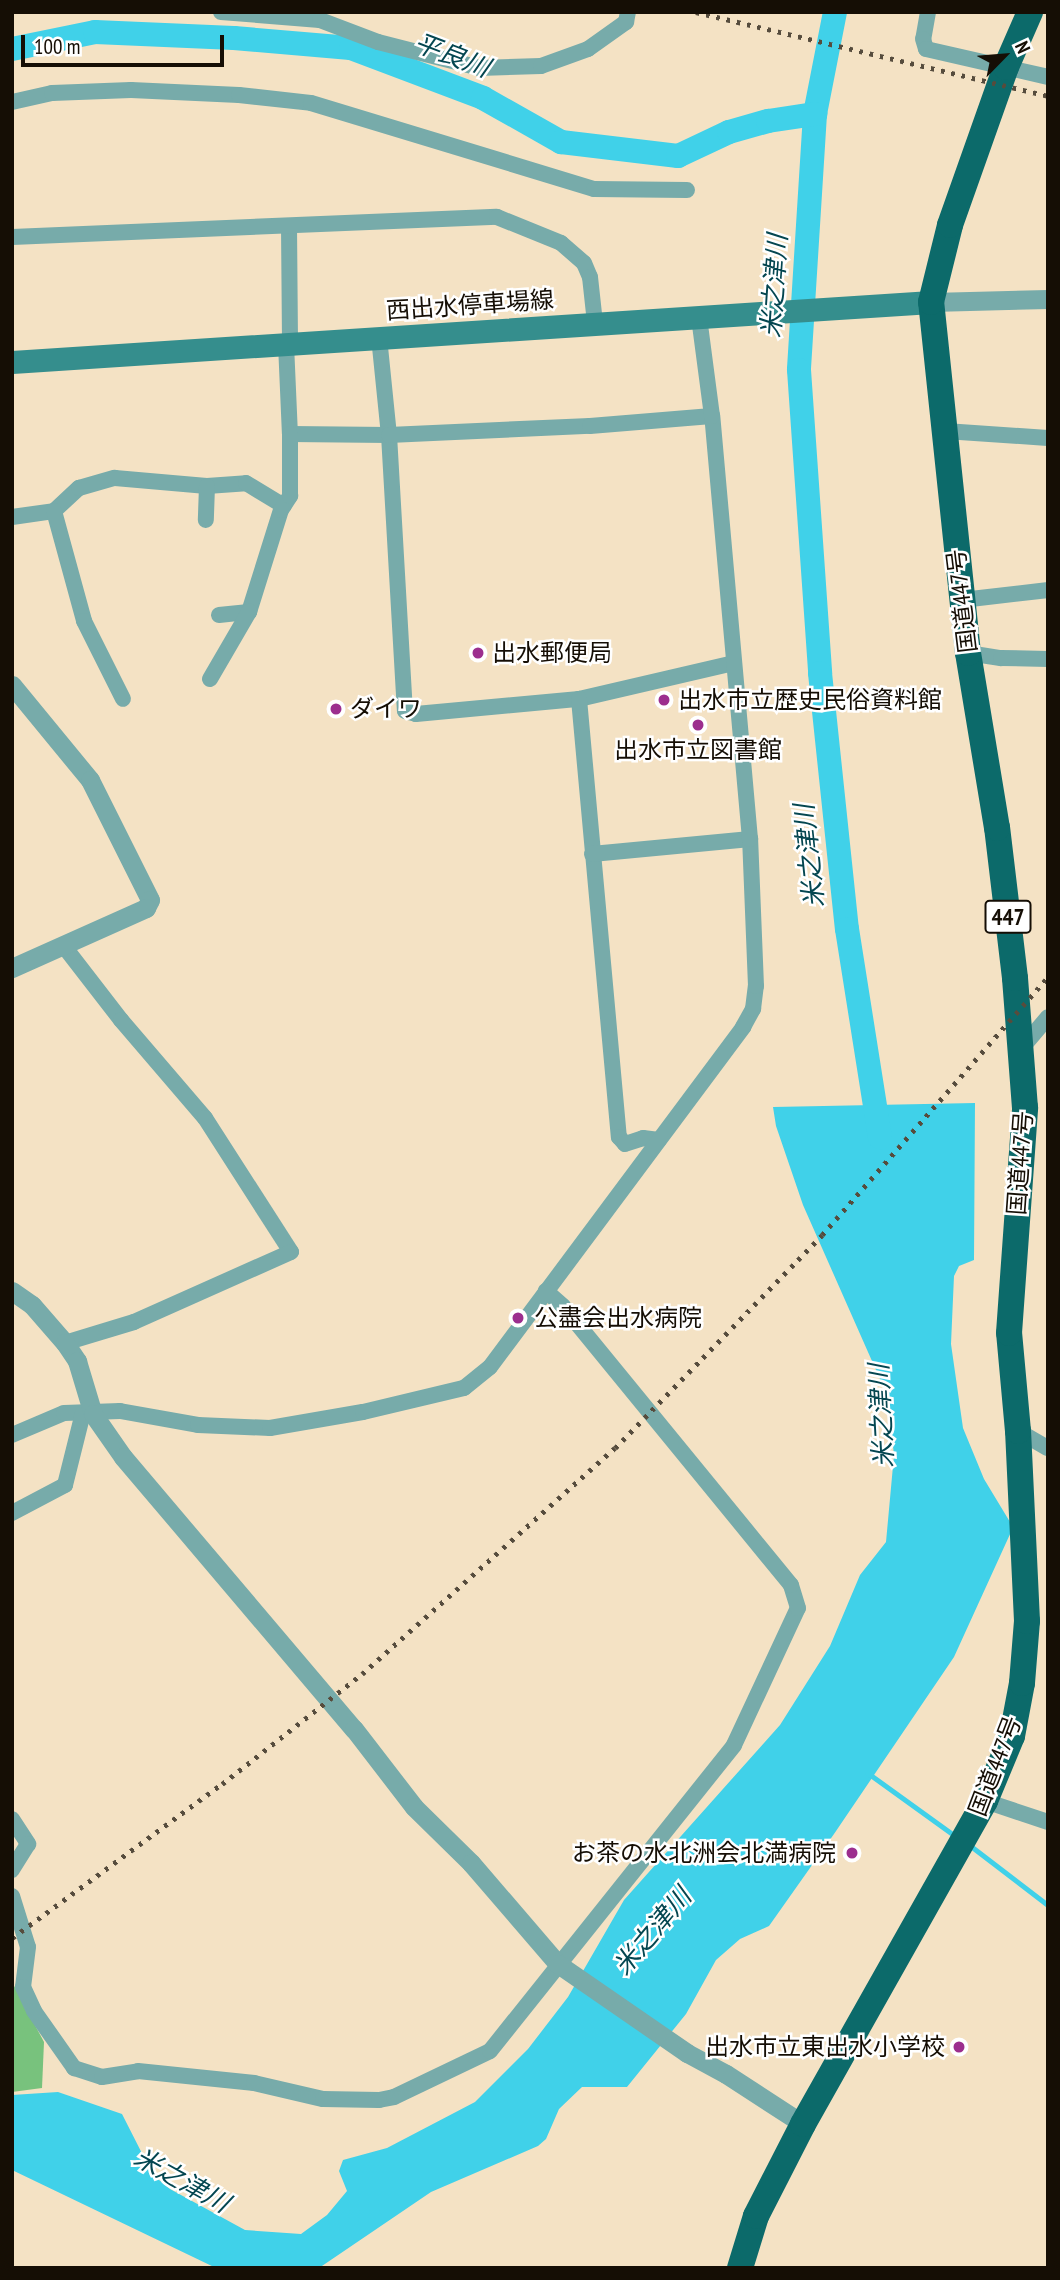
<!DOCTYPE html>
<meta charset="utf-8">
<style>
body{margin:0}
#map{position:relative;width:1060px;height:2280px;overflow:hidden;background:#f4e2c4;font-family:"PT Sans Narrow","Noto Sans JP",sans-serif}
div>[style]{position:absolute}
.forest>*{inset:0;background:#78c27d}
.water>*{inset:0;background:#40d1e9}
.stream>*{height:4.5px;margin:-2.25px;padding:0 2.25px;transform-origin:2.25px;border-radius:2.25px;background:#40d1e9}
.river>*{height:24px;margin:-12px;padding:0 12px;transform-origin:12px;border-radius:12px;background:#40d1e9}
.minor>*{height:16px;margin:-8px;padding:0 8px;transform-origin:8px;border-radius:8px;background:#77abaa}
.tertiary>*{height:19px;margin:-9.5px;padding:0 9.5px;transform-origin:9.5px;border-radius:9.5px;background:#77abaa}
.secondary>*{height:23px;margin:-11.5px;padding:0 11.5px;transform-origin:11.5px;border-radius:11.5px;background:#358e8d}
.trunk>*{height:26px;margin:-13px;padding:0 13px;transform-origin:13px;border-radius:13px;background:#0c6a6a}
.rail>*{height:4.5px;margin-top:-2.25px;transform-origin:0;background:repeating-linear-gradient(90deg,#564c3d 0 3.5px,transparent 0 10.5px)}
.dots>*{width:19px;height:19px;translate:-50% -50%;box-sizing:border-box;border:4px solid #fff;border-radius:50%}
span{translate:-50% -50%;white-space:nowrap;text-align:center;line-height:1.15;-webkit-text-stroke:5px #fff;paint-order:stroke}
.shield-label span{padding:2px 5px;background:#fff;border:2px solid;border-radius:5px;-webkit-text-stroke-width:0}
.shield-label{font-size:23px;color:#150e05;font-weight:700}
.street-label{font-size:24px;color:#150e05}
.poi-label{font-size:24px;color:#150e05}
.left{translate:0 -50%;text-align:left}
.right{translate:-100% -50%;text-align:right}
.water-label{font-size:26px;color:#044650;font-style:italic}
.frame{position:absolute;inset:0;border:14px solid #150e05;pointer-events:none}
.north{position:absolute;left:969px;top:21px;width:70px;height:70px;-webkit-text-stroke:5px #fff;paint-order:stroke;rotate:65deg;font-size:19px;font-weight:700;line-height:28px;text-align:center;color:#150e05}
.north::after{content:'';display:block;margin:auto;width:24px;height:32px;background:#150e05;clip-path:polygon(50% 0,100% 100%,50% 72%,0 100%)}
.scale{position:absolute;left:21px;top:35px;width:203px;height:32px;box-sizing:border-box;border:4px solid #150e05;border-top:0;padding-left:9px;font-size:21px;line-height:24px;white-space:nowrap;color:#150e05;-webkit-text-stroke:5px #fff;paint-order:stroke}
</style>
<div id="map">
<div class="forest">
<i style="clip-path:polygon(12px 1982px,44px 2042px,42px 2088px,12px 2092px)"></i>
</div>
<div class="water">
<i style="clip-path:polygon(975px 1103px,974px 1260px,959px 1266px,954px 1276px,951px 1344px,963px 1428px,984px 1479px,1010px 1522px,1011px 1532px,954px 1657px,834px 1834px,769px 1926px,740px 1939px,716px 1960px,686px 2014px,627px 2087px,582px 2087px,559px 2109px,546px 2139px,538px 2146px,431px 2192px,319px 2268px,216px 2268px,12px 2170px,12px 2095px,58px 2092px,122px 2114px,153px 2175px,170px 2189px,245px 2230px,301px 2234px,327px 2215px,347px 2191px,339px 2171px,343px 2160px,387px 2148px,475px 2102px,528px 2049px,568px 1997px,624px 1900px,780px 1725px,830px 1646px,860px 1575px,886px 1542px,894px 1455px,887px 1395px,803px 1205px,776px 1126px,773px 1107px)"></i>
</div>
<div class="stream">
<i style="left:868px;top:1773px;width:106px;rotate:35.8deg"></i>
<i style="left:971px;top:1846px;width:97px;rotate:37.5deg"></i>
</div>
<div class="river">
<i style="left:835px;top:12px;width:104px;rotate:101.1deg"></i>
<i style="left:815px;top:114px;width:256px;rotate:93.6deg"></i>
<i style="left:799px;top:370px;width:304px;rotate:86deg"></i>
<i style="left:820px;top:673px;width:257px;rotate:84deg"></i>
<i style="left:847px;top:929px;width:211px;rotate:81deg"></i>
<i style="left:12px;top:49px;width:85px;rotate:-11.6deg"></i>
<i style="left:95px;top:32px;width:139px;rotate:2.5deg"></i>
<i style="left:234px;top:38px;width:117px;rotate:4.9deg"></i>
<i style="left:351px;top:48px;width:141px;rotate:20.7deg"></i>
<i style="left:483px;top:98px;width:90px;rotate:29.4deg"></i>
<i style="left:561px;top:142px;width:118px;rotate:6.8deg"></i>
<i style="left:678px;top:156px;width:56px;rotate:-25.2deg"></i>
<i style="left:729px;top:132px;width:41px;rotate:-15.8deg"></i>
<i style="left:768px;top:121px;width:48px;rotate:-8.5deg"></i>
</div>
<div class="minor">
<i style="left:221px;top:12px;width:99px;rotate:4.6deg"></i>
<i style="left:320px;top:20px;width:62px;rotate:20.8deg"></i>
<i style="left:378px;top:42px;width:104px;rotate:14.4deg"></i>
<i style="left:479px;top:68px;width:62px;rotate:-1.8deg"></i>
<i style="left:541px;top:66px;width:50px;rotate:-19.9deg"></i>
<i style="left:588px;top:49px;width:47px;rotate:-35.4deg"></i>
<i style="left:626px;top:22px;width:10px;rotate:-79deg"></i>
<i style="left:928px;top:12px;width:27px;rotate:100deg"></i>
<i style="left:923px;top:39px;width:10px;rotate:73deg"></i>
<i style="left:926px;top:49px;width:125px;rotate:12.9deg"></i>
<i style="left:12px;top:102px;width:41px;rotate:-12.7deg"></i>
<i style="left:52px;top:93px;width:79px;rotate:-2.2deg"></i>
<i style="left:131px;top:90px;width:108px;rotate:2.7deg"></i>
<i style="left:239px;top:95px;width:72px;rotate:6.3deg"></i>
<i style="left:311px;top:103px;width:296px;rotate:16.9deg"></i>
<i style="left:594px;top:189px;width:93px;rotate:0.6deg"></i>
<i style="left:289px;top:226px;width:117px;rotate:89.5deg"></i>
<i style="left:12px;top:237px;width:485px;rotate:-2.4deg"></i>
<i style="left:497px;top:217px;width:69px;rotate:22.1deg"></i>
<i style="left:561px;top:243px;width:30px;rotate:41deg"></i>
<i style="left:584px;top:263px;width:15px;rotate:67deg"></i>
<i style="left:590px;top:277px;width:46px;rotate:83.8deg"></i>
<i style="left:379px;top:337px;width:99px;rotate:84.2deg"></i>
<i style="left:389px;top:435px;width:276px;rotate:86.7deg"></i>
<i style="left:405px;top:711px;width:11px;rotate:15deg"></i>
<i style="left:416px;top:714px;width:164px;rotate:-5.3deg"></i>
<i style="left:579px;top:699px;width:159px;rotate:-13.1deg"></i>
<i style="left:286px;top:344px;width:90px;rotate:87.5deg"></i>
<i style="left:290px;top:434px;width:99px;rotate:0.6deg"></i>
<i style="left:389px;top:435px;width:201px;rotate:-2.6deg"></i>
<i style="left:590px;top:426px;width:122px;rotate:-4.7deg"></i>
<i style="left:945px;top:431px;width:103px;rotate:3.9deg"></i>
<i style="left:207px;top:486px;width:39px;rotate:-4deg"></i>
<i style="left:246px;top:483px;width:44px;rotate:31.2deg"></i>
<i style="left:54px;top:511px;width:34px;rotate:-43deg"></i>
<i style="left:79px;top:488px;width:37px;rotate:-16deg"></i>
<i style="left:115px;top:478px;width:92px;rotate:5deg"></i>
<i style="left:207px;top:486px;width:34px;rotate:92deg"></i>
<i style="left:12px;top:517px;width:42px;rotate:-8.1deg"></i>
<i style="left:54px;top:511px;width:114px;rotate:74.7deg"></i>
<i style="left:84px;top:621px;width:87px;rotate:63.4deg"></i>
<i style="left:962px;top:600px;width:87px;rotate:-6.6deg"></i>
<i style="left:219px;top:615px;width:30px;rotate:-6deg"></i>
<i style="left:249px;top:612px;width:107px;rotate:-72.6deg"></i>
<i style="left:281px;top:510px;width:17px;rotate:-57deg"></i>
<i style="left:290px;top:496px;width:62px;rotate:-90deg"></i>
<i style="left:968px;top:653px;width:33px;rotate:9deg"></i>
<i style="left:1001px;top:658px;width:47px;rotate:1.2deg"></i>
<i style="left:210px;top:679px;width:78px;rotate:-59.8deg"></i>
<i style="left:579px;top:699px;width:440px;rotate:84.8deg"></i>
<i style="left:619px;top:1137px;width:9px;rotate:49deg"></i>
<i style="left:625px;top:1144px;width:19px;rotate:-18deg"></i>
<i style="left:643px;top:1138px;width:16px;rotate:7deg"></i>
<i style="left:592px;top:854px;width:159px;rotate:-5.4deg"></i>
<i style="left:63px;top:945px;width:95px;rotate:52.3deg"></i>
<i style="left:121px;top:1020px;width:129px;rotate:49.4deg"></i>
<i style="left:205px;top:1118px;width:159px;rotate:57.3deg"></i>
<i style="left:291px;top:1252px;width:172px;rotate:156deg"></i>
<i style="left:134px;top:1322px;width:72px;rotate:163.1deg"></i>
<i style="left:1020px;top:1050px;width:43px;rotate:-49.7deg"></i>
<i style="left:1018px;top:1431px;width:34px;rotate:30deg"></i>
<i style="left:12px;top:1435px;width:56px;rotate:-22.9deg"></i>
<i style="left:64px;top:1413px;width:56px;rotate:-2deg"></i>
<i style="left:120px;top:1411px;width:79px;rotate:10.2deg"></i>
<i style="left:198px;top:1425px;width:72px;rotate:2.4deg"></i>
<i style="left:270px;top:1428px;width:94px;rotate:-9.8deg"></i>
<i style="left:363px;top:1412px;width:104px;rotate:-13.4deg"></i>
<i style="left:464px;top:1388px;width:33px;rotate:-39deg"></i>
<i style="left:490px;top:1367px;width:424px;rotate:-53.3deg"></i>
<i style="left:743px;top:1027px;width:21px;rotate:-61deg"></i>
<i style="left:753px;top:1009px;width:23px;rotate:-83deg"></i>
<i style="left:756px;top:986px;width:147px;rotate:-92.3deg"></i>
<i style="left:750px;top:839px;width:425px;rotate:-95.1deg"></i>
<i style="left:712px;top:416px;width:100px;rotate:-97.5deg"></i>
<i style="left:12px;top:1513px;width:60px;rotate:-27.8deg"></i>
<i style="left:65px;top:1485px;width:74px;rotate:-76deg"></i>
<i style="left:985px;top:1801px;width:66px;rotate:18.4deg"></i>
<i style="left:12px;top:1819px;width:30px;rotate:57deg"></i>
<i style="left:28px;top:1844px;width:31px;rotate:122deg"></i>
<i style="left:12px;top:1896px;width:53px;rotate:72.6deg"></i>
<i style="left:28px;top:1947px;width:40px;rotate:97.1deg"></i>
<i style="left:23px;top:1987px;width:26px;rotate:65deg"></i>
<i style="left:34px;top:2011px;width:70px;rotate:54.9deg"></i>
<i style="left:74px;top:2068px;width:29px;rotate:18deg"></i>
<i style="left:102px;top:2077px;width:36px;rotate:-9deg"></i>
<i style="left:138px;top:2071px;width:117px;rotate:5.9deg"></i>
<i style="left:254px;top:2083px;width:71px;rotate:13.1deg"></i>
<i style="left:323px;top:2099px;width:56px;rotate:1deg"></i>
<i style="left:379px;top:2100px;width:15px;rotate:-11deg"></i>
<i style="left:394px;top:2097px;width:106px;rotate:-25.6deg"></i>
<i style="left:490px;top:2051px;width:391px;rotate:-51.4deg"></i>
<i style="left:734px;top:1745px;width:151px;rotate:-65deg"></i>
<i style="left:798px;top:1608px;width:24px;rotate:-107deg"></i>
<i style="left:791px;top:1585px;width:360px;rotate:-129.3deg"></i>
<i style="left:563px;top:1306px;width:23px;rotate:-139deg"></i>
</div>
<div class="tertiary">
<i style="left:931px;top:302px;width:117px;rotate:-1.5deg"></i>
<i style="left:12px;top:685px;width:123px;rotate:50.6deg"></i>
<i style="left:90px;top:780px;width:134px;rotate:63.4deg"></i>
<i style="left:150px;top:900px;width:9px;rotate:117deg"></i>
<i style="left:146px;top:908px;width:147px;rotate:155.9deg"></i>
<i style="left:12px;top:1291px;width:24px;rotate:35deg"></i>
<i style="left:32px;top:1305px;width:50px;rotate:49deg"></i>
<i style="left:65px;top:1343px;width:22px;rotate:56deg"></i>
<i style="left:77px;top:1361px;width:55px;rotate:73.2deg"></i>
<i style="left:93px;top:1414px;width:52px;rotate:55.1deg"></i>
<i style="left:123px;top:1457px;width:357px;rotate:49.7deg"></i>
<i style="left:354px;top:1729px;width:98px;rotate:52.4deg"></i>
<i style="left:414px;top:1807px;width:80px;rotate:44.5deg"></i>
<i style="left:471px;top:1863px;width:133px;rotate:49.3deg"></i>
<i style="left:558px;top:1964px;width:157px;rotate:34.6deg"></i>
<i style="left:687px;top:2053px;width:44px;rotate:28.3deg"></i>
<i style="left:726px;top:2074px;width:92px;rotate:33deg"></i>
</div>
<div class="secondary">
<i style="left:12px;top:362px;width:921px;rotate:-3.74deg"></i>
</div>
<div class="trunk">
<i style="left:740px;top:2268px;width:54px;rotate:-72.9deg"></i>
<i style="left:756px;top:2216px;width:103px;rotate:-62.9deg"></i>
<i style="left:803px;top:2124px;width:371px;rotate:-60.6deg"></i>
<i style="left:985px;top:1801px;width:70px;rotate:-67.4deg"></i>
<i style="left:1012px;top:1736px;width:54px;rotate:-79.3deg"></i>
<i style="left:1022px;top:1683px;width:62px;rotate:-85.4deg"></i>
<i style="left:1027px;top:1621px;width:190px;rotate:-92.7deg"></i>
<i style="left:1018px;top:1431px;width:98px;rotate:-95.2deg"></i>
<i style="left:1009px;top:1333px;width:226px;rotate:-85.9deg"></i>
<i style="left:1025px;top:1108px;width:130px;rotate:-94.4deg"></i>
<i style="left:1015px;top:978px;width:151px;rotate:-96.8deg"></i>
<i style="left:997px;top:828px;width:177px;rotate:-99.4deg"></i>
<i style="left:968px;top:653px;width:353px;rotate:-96deg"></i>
<i style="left:931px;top:302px;width:79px;rotate:-76.1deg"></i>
<i style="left:950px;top:225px;width:168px;rotate:-70.5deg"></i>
<i style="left:1006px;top:67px;width:60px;rotate:-66.4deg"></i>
</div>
<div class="rail">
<i style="left:696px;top:12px;width:362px;rotate:13.4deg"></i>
<i style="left:12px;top:1938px;width:260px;rotate:-36.3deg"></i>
<i style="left:222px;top:1784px;width:178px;rotate:-38.2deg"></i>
<i style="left:362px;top:1674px;width:339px;rotate:-41.8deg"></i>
<i style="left:615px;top:1448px;width:297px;rotate:-45.8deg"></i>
<i style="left:822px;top:1235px;width:343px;rotate:-48.8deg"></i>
</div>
<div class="dots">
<i style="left:478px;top:653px;background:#9c2e8e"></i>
<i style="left:664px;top:700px;background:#9c2e8e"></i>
<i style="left:336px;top:709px;background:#9c2e8e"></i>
<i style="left:698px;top:725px;background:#9c2e8e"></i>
<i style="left:518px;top:1318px;background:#9c2e8e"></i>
<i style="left:852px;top:1853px;background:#9c2e8e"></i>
<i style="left:959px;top:2047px;background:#9c2e8e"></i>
</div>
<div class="shield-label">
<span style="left:1008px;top:917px">447</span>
</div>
<div class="street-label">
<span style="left:470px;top:305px;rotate:-4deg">西出水停車場線</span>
<span style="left:962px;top:601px;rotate:-97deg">国道447号</span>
<span style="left:1020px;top:1163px;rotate:-86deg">国道447号</span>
<span style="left:995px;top:1766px;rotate:-69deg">国道447号</span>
</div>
<div class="poi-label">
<span class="left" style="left:492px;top:653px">出水郵便局</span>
<span class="left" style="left:678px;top:700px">出水市立歴史民俗資料館</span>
<span class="left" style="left:350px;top:709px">ダイワ</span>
<span style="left:698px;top:750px">出水市立図書館</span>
<span class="left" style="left:534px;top:1318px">公盡会出水病院</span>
<span class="right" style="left:836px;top:1853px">お茶の水北洲会北満病院</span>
<span class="right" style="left:945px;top:2047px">出水市立東出水小学校</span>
</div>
<div class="water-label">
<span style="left:452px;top:55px;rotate:21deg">平良川</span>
<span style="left:774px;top:286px;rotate:-86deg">米之津川</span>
<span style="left:809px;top:856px;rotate:-96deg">米之津川</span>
<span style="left:881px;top:1416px;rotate:-93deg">米之津川</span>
<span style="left:652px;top:1931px;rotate:-50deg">米之津川</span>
<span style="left:182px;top:2180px;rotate:29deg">米之津川</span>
</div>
<div class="frame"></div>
<div class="north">N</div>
<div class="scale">100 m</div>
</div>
